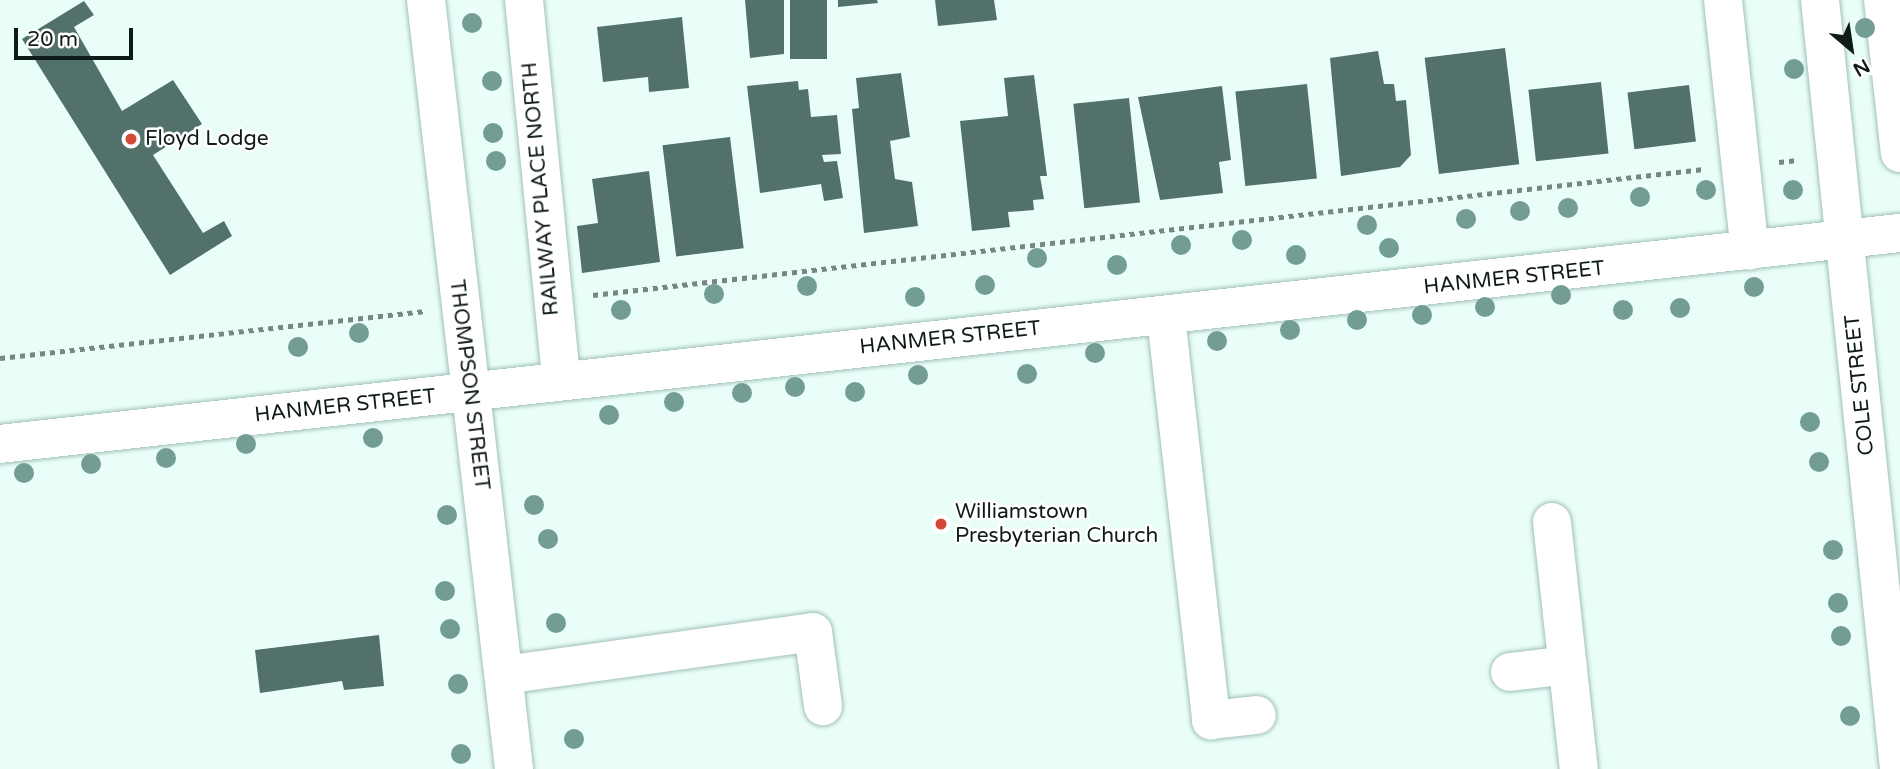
<!DOCTYPE html>
<style>
body{margin:0}
#map{position:relative;width:1900px;height:769px;overflow:hidden;background:#eafef9;font-family:"Varela Round",sans-serif}
div>[style]{position:absolute}
.building>*{inset:0;background:#53716b;transform-origin:0 0}
.path>*{height:4.5px;margin-top:-2.25px;transform-origin:0;background:repeating-linear-gradient(90deg,#788784 0 5px,transparent 0 10px)}
.roads{filter:drop-shadow(0 0 2px #a0c0b9) drop-shadow(0 0 2px #a0c0b9)}
.minor>*{height:38px;margin:-19px;padding:0 19px;transform-origin:19px;border-radius:19px;background:#fff}
.trees>*{width:20px;height:20px;margin:-10px;border-radius:50%;background:#729c94}
.dots>*{width:19px;height:19px;translate:-50% -50%;box-sizing:border-box;border:4px solid #fff;border-radius:50%}
span{translate:-50% -50%;white-space:nowrap;text-align:center;line-height:1.15;-webkit-text-stroke:5px #fff;paint-order:stroke}
.poi-label{font-size:21px;color:#0f1b18}
.left{translate:0 -50%;text-align:left}
.street-label{font-size:21px;color:#0f1b18}
.north{position:absolute;left:1816px;top:14px;width:70px;height:70px;-webkit-text-stroke:5px #fff;paint-order:stroke;rotate:151deg;font-size:19px;font-weight:700;line-height:28px;text-align:center;color:#0f1b18}
.north::after{content:'';display:block;margin:auto;width:24px;height:32px;background:#0f1b18;clip-path:polygon(50% 0,100% 100%,50% 72%,0 100%)}
.scale{position:absolute;left:14px;top:28px;width:119px;height:32px;box-sizing:border-box;border:4px solid #0f1b18;border-top:0;padding-left:9px;font-size:21px;line-height:24px;white-space:nowrap;color:#0f1b18;-webkit-text-stroke:5px #fff;paint-order:stroke}
</style>
<div id="map">
<div class="building">
<i style="clip-path:polygon(745px 0,784px 0,784px 54px,750px 58px)"></i>
<i style="left:790px;top:0;width:37px;height:59px"></i>
<i style="clip-path:polygon(838px 0,877px 0,878px 3px,838px 7px)"></i>
<i style="clip-path:polygon(935px 0,994px 0,997px 20px,938px 26px)"></i>
<i style="clip-path:polygon(84px 1px,94px 15px,74px 27px,122px 111px,173px 80px,202px 124px,153px 155px,203px 233px,224px 221px,232px 236px,170px 275px,22px 39px)"></i>
<i style="clip-path:polygon(682px 17px,689px 88px,649px 92px,648px 77px,603px 82px,597px 27px)"></i>
<i style="left:1505px;top:48px;width:117px;height:81px;rotate:83deg"></i>
<i style="clip-path:polygon(1378px 51px,1384px 84px,1394px 84px,1396px 101px,1406px 100px,1411px 155px,1400px 167px,1341px 176px,1330px 58px)"></i>
<i style="clip-path:polygon(901px 73px,910px 137px,890px 141px,895px 179px,912px 182px,918px 226px,864px 233px,852px 109px,859px 108px,856px 78px)"></i>
<i style="clip-path:polygon(1034px 75px,1047px 176px,1040px 176px,1044px 199px,1033px 200px,1034px 210px,1008px 212px,1010px 227px,972px 231px,960px 121px,1008px 116px,1004px 78px)"></i>
<i style="clip-path:polygon(798px 81px,799px 90px,808px 89px,811px 117px,837px 115px,841px 154px,822px 155px,824px 162px,837px 161px,843px 198px,824px 201px,821px 184px,760px 193px,747px 86px)"></i>
<i style="left:1601px;top:82px;width:72px;height:73px;rotate:84deg"></i>
<i style="left:1307px;top:84px;width:95px;height:72px;rotate:84deg"></i>
<i style="left:1689px;top:85px;width:57px;height:62px;rotate:83deg"></i>
<i style="clip-path:polygon(1222px 86px,1231px 160px,1219px 162px,1223px 193px,1160px 200px,1138px 97px)"></i>
<i style="left:1129px;top:98px;width:105px;height:56px;rotate:84deg"></i>
<i style="left:730px;top:137px;width:112px;height:68px;rotate:83deg"></i>
<i style="clip-path:polygon(649px 171px,660px 262px,582px 273px,577px 226px,598px 223px,592px 179px)"></i>
<i style="clip-path:polygon(379px 635px,384px 686px,344px 690px,342px 681px,260px 693px,255px 650px)"></i>
</div>
<div class="path">
<i style="left:1779px;top:162px;width:19px;rotate:-6deg"></i>
<i style="left:593px;top:295px;width:1118px;rotate:-6.47deg"></i>
<i style="left:0;top:358px;width:426px;rotate:-6.3deg"></i>
</div>
<div class="roads">
<div class="minor">
<i style="left:426px;top:0;width:774px;rotate:83.47deg"></i>
<i style="left:524px;top:0;width:380px;rotate:84.4deg"></i>
<i style="left:1723px;top:0;width:252px;rotate:83.9deg"></i>
<i style="left:1820px;top:0;width:773px;rotate:84.13deg"></i>
<i style="left:1883px;top:0;width:154px;rotate:83.7deg"></i>
<i style="left:1166px;top:317px;width:406px;rotate:83.6deg"></i>
<i style="left:1211px;top:720px;width:46px;rotate:-6.2deg"></i>
<i style="left:0;top:444px;width:1912px;rotate:-6.34deg"></i>
<i style="left:1552px;top:522px;width:248px;rotate:83.8deg"></i>
<i style="left:1510px;top:672px;width:58px;rotate:-6.9deg"></i>
<i style="left:504px;top:675px;width:312px;rotate:-7.9deg"></i>
<i style="left:813px;top:632px;width:75px;rotate:82.3deg"></i>
</div>
</div>
<div class="trees">
<i style="left:472px;top:23px"></i>
<i style="left:1865px;top:28px"></i>
<i style="left:1794px;top:69px"></i>
<i style="left:492px;top:81px"></i>
<i style="left:493px;top:133px"></i>
<i style="left:496px;top:161px"></i>
<i style="left:1706px;top:190px"></i>
<i style="left:1793px;top:190px"></i>
<i style="left:1640px;top:197px"></i>
<i style="left:1568px;top:208px"></i>
<i style="left:1520px;top:211px"></i>
<i style="left:1466px;top:219px"></i>
<i style="left:1367px;top:225px"></i>
<i style="left:1242px;top:240px"></i>
<i style="left:1181px;top:245px"></i>
<i style="left:1389px;top:248px"></i>
<i style="left:1296px;top:255px"></i>
<i style="left:1037px;top:258px"></i>
<i style="left:1117px;top:265px"></i>
<i style="left:985px;top:285px"></i>
<i style="left:807px;top:286px"></i>
<i style="left:1754px;top:287px"></i>
<i style="left:714px;top:294px"></i>
<i style="left:1561px;top:295px"></i>
<i style="left:915px;top:297px"></i>
<i style="left:1485px;top:307px"></i>
<i style="left:1680px;top:308px"></i>
<i style="left:621px;top:310px"></i>
<i style="left:1623px;top:310px"></i>
<i style="left:1422px;top:315px"></i>
<i style="left:1357px;top:320px"></i>
<i style="left:1290px;top:330px"></i>
<i style="left:359px;top:333px"></i>
<i style="left:1217px;top:341px"></i>
<i style="left:298px;top:347px"></i>
<i style="left:1095px;top:353px"></i>
<i style="left:1027px;top:374px"></i>
<i style="left:918px;top:375px"></i>
<i style="left:795px;top:387px"></i>
<i style="left:855px;top:392px"></i>
<i style="left:742px;top:393px"></i>
<i style="left:674px;top:402px"></i>
<i style="left:609px;top:415px"></i>
<i style="left:1810px;top:422px"></i>
<i style="left:373px;top:438px"></i>
<i style="left:246px;top:444px"></i>
<i style="left:166px;top:458px"></i>
<i style="left:1819px;top:462px"></i>
<i style="left:91px;top:464px"></i>
<i style="left:24px;top:473px"></i>
<i style="left:534px;top:505px"></i>
<i style="left:447px;top:515px"></i>
<i style="left:548px;top:539px"></i>
<i style="left:1833px;top:550px"></i>
<i style="left:445px;top:591px"></i>
<i style="left:1838px;top:603px"></i>
<i style="left:556px;top:623px"></i>
<i style="left:450px;top:629px"></i>
<i style="left:1841px;top:636px"></i>
<i style="left:458px;top:684px"></i>
<i style="left:1850px;top:716px"></i>
<i style="left:574px;top:739px"></i>
<i style="left:461px;top:754px"></i>
</div>
<div class="dots">
<i style="left:131px;top:139px;background:#d54836"></i>
<i style="left:941px;top:524px;background:#d54836"></i>
</div>
<div class="poi-label">
<span class="left" style="left:145px;top:139px">Floyd Lodge</span>
<span class="left" style="left:955px;top:524px">Williamstown<br>Presbyterian Church</span>
</div>
<div class="street-label">
<span style="left:541px;top:189px;rotate:-95deg">RAILWAY PLACE NORTH</span>
<span style="left:1514px;top:278px;rotate:-6deg">HANMER STREET</span>
<span style="left:950px;top:338px;rotate:-6deg">HANMER STREET</span>
<span style="left:469px;top:385px;rotate:83deg">THOMPSON STREET</span>
<span style="left:1860px;top:385px;rotate:-96deg">COLE STREET</span>
<span style="left:345px;top:406px;rotate:-6deg">HANMER STREET</span>
</div>
<div class="north">N</div>
<div class="scale">20 m</div>
</div>
